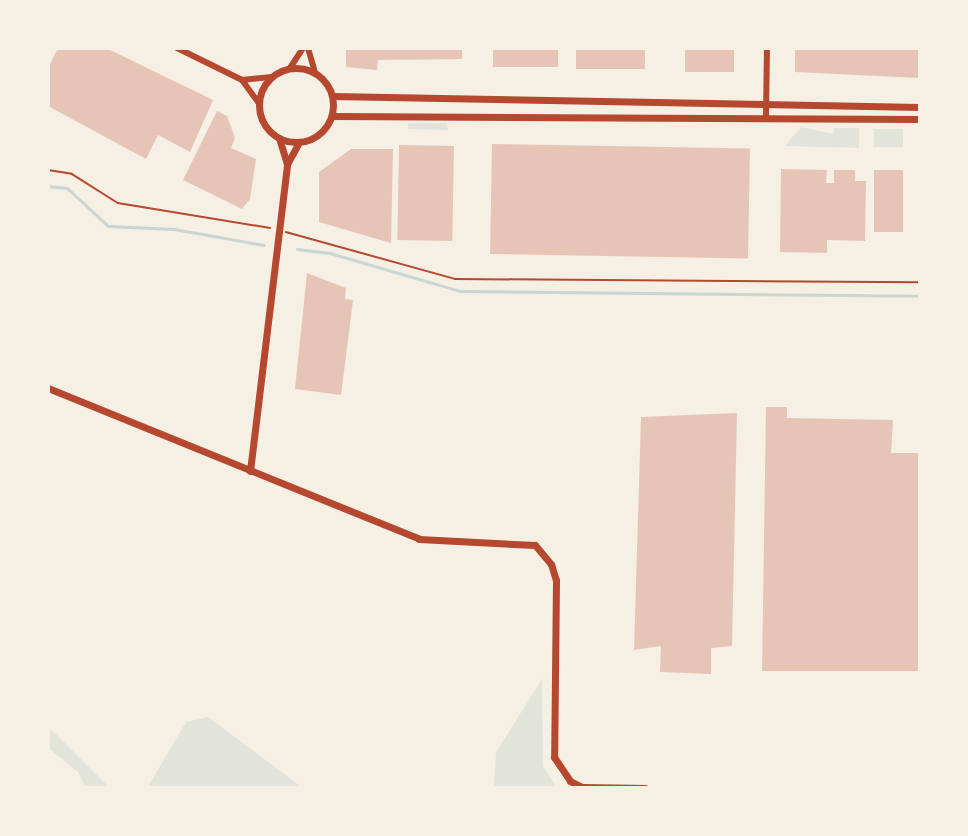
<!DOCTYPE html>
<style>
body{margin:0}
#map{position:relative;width:968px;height:836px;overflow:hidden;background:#f6efe4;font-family:"Noto Sans",sans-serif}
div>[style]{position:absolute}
.green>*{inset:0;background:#e2e4dc;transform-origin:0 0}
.stream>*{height:3px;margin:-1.5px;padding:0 1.5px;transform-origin:1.5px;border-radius:1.5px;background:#c9d6d2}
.building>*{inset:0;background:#e6c5b7;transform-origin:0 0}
.path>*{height:1.5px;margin:-0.75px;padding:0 0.75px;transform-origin:0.75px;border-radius:0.75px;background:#b5482f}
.minor>*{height:6px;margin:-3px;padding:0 3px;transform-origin:3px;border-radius:3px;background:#b5482f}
.tertiary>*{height:7px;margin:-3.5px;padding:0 3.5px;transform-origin:3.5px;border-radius:3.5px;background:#b5482f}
.tertiary>.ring{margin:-3.5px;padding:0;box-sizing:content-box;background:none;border:7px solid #b5482f;border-radius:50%}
span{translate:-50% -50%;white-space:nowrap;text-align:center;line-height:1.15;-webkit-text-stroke:5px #f6efe4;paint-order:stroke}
.frame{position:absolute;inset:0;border:50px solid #f6efe4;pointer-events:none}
</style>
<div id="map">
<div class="green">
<i style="clip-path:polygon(408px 123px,447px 123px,448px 130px,408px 129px)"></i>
<i style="clip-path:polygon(801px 127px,833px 134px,834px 128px,859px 128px,859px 148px,785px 146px)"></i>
<i style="left:874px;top:129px;width:29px;height:18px"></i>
<i style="clip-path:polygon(542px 679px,543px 766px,557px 788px,494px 788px,496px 752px)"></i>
<i style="clip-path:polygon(208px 717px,303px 788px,147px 788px,186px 722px)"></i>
<i style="clip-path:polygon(48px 726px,110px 788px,86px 788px,78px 772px,48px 748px)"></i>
</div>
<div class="stream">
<i style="left:48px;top:186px;width:19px;rotate:6deg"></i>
<i style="left:67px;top:188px;width:56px;rotate:42.8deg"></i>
<i style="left:108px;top:226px;width:66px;rotate:2.6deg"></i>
<i style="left:174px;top:229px;width:91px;rotate:10.1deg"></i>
<i style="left:297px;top:249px;width:33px;rotate:7deg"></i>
<i style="left:330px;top:253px;width:135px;rotate:16.3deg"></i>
<i style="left:460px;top:291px;width:460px;rotate:0.6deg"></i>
</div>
<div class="building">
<i style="clip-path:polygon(58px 48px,106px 48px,213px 100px,190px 152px,158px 135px,146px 159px,48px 106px,48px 68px)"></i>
<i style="clip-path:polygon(346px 48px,462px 48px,462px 59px,378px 60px,377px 70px,346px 67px)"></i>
<i style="left:493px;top:48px;width:65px;height:19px"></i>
<i style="left:576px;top:48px;width:69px;height:21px"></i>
<i style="left:685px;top:48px;width:49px;height:24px"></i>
<i style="clip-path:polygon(795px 48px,920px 48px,920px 78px,795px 72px)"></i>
<i style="clip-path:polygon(217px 111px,227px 116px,235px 138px,231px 148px,256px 159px,250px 199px,242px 209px,183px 180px)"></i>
<i style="left:492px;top:144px;width:258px;height:110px;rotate:1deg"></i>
<i style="left:399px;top:145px;width:55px;height:95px;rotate:1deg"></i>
<i style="clip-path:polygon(351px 149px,393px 149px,391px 243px,319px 222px,319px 172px)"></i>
<i style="clip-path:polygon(781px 169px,827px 170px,826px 183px,834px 183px,834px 170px,855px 170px,855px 181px,866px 181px,865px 241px,827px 240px,827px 253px,780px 252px)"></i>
<i style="left:874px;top:170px;width:29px;height:62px"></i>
<i style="clip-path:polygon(307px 273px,346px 288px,345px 299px,353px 300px,341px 395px,295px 389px)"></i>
<i style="clip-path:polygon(766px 407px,787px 407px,787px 418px,893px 420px,891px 453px,920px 453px,920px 671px,762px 671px)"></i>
<i style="clip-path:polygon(737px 413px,732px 646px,711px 648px,711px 674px,660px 672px,661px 646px,634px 650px,641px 417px)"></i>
</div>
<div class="path">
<i style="left:48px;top:170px;width:24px;rotate:9deg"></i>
<i style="left:72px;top:174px;width:54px;rotate:32.2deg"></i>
<i style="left:118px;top:203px;width:154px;rotate:9.3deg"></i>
<i style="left:286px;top:232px;width:175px;rotate:15.5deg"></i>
<i style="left:455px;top:279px;width:465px;rotate:0.4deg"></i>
</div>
<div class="minor">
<i style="left:177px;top:48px;width:72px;rotate:26.2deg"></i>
<i style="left:242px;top:80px;width:29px;rotate:54deg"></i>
<i style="left:308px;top:48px;width:26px;rotate:74deg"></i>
<i style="left:290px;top:68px;width:24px;rotate:-57deg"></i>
<i style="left:242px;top:80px;width:30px;rotate:-6deg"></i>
<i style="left:766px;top:117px;width:69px;rotate:-89.2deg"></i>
</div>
<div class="tertiary">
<i class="ring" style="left:259px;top:68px;width:67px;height:67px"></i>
<i style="left:332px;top:96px;width:588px;rotate:1.07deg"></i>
<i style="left:332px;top:116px;width:588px;rotate:0.29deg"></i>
<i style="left:279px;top:138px;width:27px;rotate:73deg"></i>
<i style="left:48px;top:388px;width:401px;rotate:22.1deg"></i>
<i style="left:419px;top:539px;width:116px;rotate:3deg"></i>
<i style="left:535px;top:545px;width:25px;rotate:50deg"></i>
<i style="left:551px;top:564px;width:17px;rotate:73deg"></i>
<i style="left:556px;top:580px;width:177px;rotate:90.6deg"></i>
<i style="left:554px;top:757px;width:29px;rotate:56deg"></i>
<i style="left:570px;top:781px;width:13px;rotate:27deg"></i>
<i style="left:582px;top:787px;width:63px;rotate:0.9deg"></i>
<i style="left:250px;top:471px;width:309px;rotate:-83.1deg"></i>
<i style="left:287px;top:164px;width:25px;rotate:-61deg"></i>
</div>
<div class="frame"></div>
</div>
